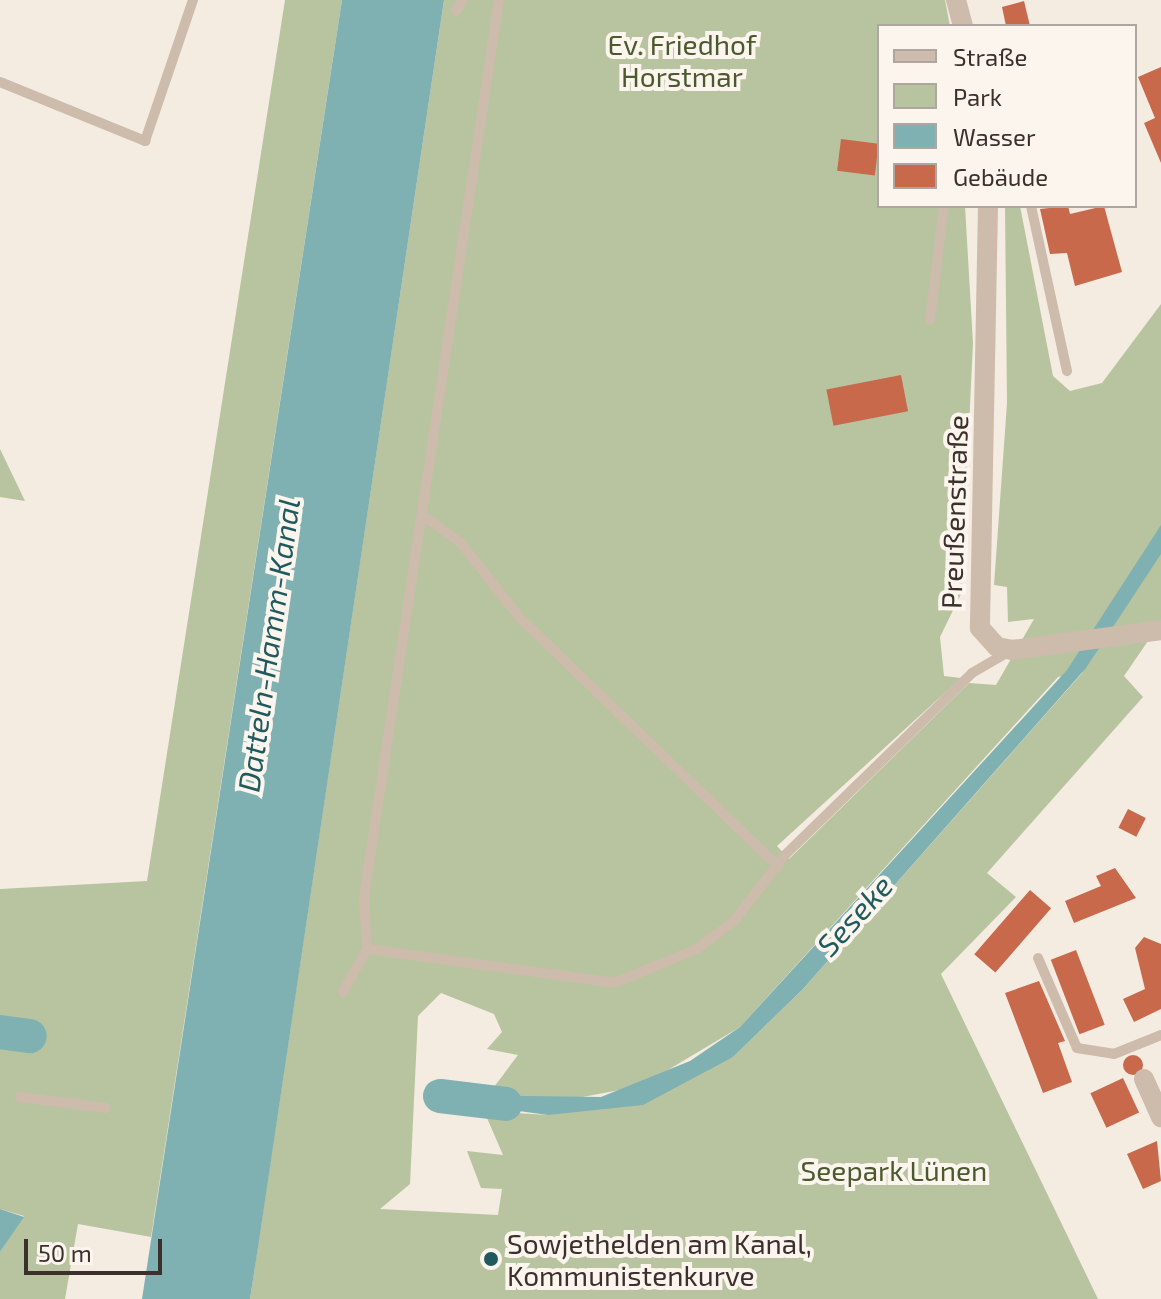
<!DOCTYPE html>
<meta charset="utf-8">
<style>
body{margin:0}
#map{position:relative;width:1161px;height:1299px;overflow:hidden;background:#f4ebe1;font-family:"Exo 2",sans-serif}
div>[style]{position:absolute}
.green>*{inset:0;background:#b8c4a0}
.water>*{inset:0;background:#7fb0b2}
.river>*{height:34px;margin:-17px;padding:0 17px;transform-origin:17px;border-radius:17px;background:#7fb0b2}
.building>*{inset:0;background:#c8694b;transform-origin:0 0}
.round{border-radius:50%}
.service>*{height:10px;margin:-5px;padding:0 5px;transform-origin:5px;border-radius:5px;background:#cdbbac}
.minor>*{height:20px;margin:-10px;padding:0 10px;transform-origin:10px;border-radius:10px;background:#cdbbac}
.dots>*{width:22px;height:22px;translate:-50% -50%;box-sizing:border-box;border:4px solid #fbf5ee;border-radius:50%}
span{translate:-50% -50%;white-space:nowrap;text-align:center;line-height:1.15;-webkit-text-stroke:8px #fbf5ee;paint-order:stroke}
.park-label{font-size:28px;color:#4a5a2e}
.street-label{font-size:28px;color:#3b302b}
.poi-label{font-size:28px;color:#3b302b}
.left{translate:0 -50%;text-align:left}
.water-label{font-size:30px;color:#1f5a5e;font-style:italic}
.legend{position:absolute;left:877px;top:24px;width:260px;height:184px;box-sizing:border-box;background:#fbf5ee;border:2px solid #aea6a0;margin:0;padding:10px 14px;list-style:none;font-size:24px;color:#3b302b}
.legend li{display:flex;align-items:center;gap:16px;height:40px}
.legend b{width:40px;border:2px solid #aea6a0}
.scale{position:absolute;left:24px;top:1239px;width:138px;height:36px;box-sizing:border-box;border:4px solid #3b302b;border-top:0;padding-left:10px;font-size:24px;line-height:28px;white-space:nowrap;color:#3b302b;-webkit-text-stroke:6px #fbf5ee;paint-order:stroke}
</style>
<div id="map">
<div class="green">
<i style="clip-path:polygon(285px 0,342px 0,151px 1237px,78px 1224px,65px 1299px,0 1299px,0 1252px,24px 1216px,0 1209px,0 889px,147px 881px)"></i>
<i style="clip-path:polygon(evenodd,444px 0,945px 0,950px 26px,879px 26px,879px 206px,965px 206px,973px 343px,961px 594px,940px 637px,944px 676px,961px 678px,777px 846px,789px 859px,969px 683px,996px 685px,1034px 619px,1008px 622px,1007px 587px,994px 585px,1007px 403px,1005px 206px,1020px 206px,1053px 376px,1070px 391px,1102px 383px,1161px 304px,1161px 622px,1124px 676px,1143px 697px,987px 873px,1016px 897px,941px 974px,1098px 1299px,250px 1299px,444px 0,1083px 672px,803px 989px,733px 1057px,548px 1115px,484px 1111px,503px 1155px,467px 1151px,481px 1188px,502px 1189px,498px 1215px,380px 1209px,410px 1184px,418px 1016px,441px 993px,494px 1014px,502px 1032px,487px 1049px,518px 1055px,488px 1095px,561px 1101px,641px 1086px,740px 1027px,1058px 677px,1083px 672px)"></i>
<i style="clip-path:polygon(0 449px,25px 501px,0 497px)"></i>
</div>
<div class="water">
<i style="clip-path:polygon(342px 0,444px 0,259px 1241px,250px 1299px,142px 1299px)"></i>
<i style="clip-path:polygon(1161px 525px,1161px 554px,1086px 668px,803px 989px,733px 1057px,643px 1105px,548px 1115px,461px 1103px,463px 1095px,601px 1097px,690px 1061px,740px 1027px,1067px 670px)"></i>
<i style="clip-path:polygon(0 1209px,24px 1217px,0 1252px)"></i>
</div>
<div class="river">
<i style="left:0;top:1032px;width:30px;rotate:8deg"></i>
<i style="left:440px;top:1096px;width:66px;rotate:6.9deg"></i>
</div>
<div class="building">
<i style="clip-path:polygon(1024px 1px,1030px 26px,1006px 26px,1002px 7px)"></i>
<i style="clip-path:polygon(1161px 67px,1161px 163px,1144px 123px,1155px 118px,1138px 77px)"></i>
<i style="left:841px;top:139px;width:38px;height:32px;rotate:7deg"></i>
<i style="clip-path:polygon(1068px 206px,1070px 214px,1104px 206px,1122px 272px,1075px 286px,1067px 253px,1050px 254px,1040px 209px)"></i>
<i style="left:901px;top:375px;width:37px;height:76px;rotate:79deg"></i>
<i style="left:1128px;top:809px;width:20px;height:21px;rotate:27deg"></i>
<i style="clip-path:polygon(1115px 868px,1136px 898px,1074px 923px,1065px 901px,1101px 886px,1096px 876px)"></i>
<i style="left:1030px;top:890px;width:28px;height:85px;rotate:41deg"></i>
<i style="clip-path:polygon(1144px 937px,1161px 944px,1161px 1009px,1134px 1022px,1123px 999px,1145px 989px,1135px 948px)"></i>
<i style="left:1076px;top:950px;width:80px;height:27px;rotate:69deg"></i>
<i style="clip-path:polygon(1039px 981px,1065px 1041px,1058px 1043px,1072px 1082px,1043px 1093px,1005px 993px)"></i>
<i class="round" style="left:1123px;top:1055px;width:20px;height:20px"></i>
<i style="left:1123px;top:1078px;width:38px;height:36px;rotate:65deg"></i>
<i style="clip-path:polygon(1157px 1141px,1161px 1181px,1143px 1189px,1127px 1154px)"></i>
</div>
<div class="service">
<i style="left:456px;top:11px;width:13px;rotate:-58deg"></i>
<i style="left:0;top:82px;width:157px;rotate:22.1deg"></i>
<i style="left:145px;top:141px;width:149px;rotate:-71.2deg"></i>
<i style="left:1031px;top:206px;width:169px;rotate:77.7deg"></i>
<i style="left:930px;top:320px;width:115px;rotate:-83deg"></i>
<i style="left:422px;top:515px;width:47px;rotate:35.4deg"></i>
<i style="left:460px;top:542px;width:97px;rotate:51.7deg"></i>
<i style="left:520px;top:618px;width:359px;rotate:43.9deg"></i>
<i style="left:367px;top:949px;width:52px;rotate:-93.3deg"></i>
<i style="left:364px;top:897px;width:907px;rotate:-81.44deg"></i>
<i style="left:1038px;top:958px;width:98px;rotate:66.6deg"></i>
<i style="left:1077px;top:1048px;width:37px;rotate:9deg"></i>
<i style="left:1114px;top:1054px;width:51px;rotate:-22deg"></i>
<i style="left:343px;top:992px;width:49px;rotate:-60.8deg"></i>
<i style="left:367px;top:949px;width:249px;rotate:7.8deg"></i>
<i style="left:614px;top:983px;width:90px;rotate:-22.3deg"></i>
<i style="left:697px;top:949px;width:48px;rotate:-37.3deg"></i>
<i style="left:735px;top:920px;width:82px;rotate:-52.4deg"></i>
<i style="left:785px;top:855px;width:261px;rotate:-44.2deg"></i>
<i style="left:972px;top:673px;width:44px;rotate:-30.1deg"></i>
<i style="left:20px;top:1097px;width:86px;rotate:7.4deg"></i>
</div>
<div class="minor">
<i style="left:956px;top:0;width:27px;rotate:75deg"></i>
<i style="left:988px;top:206px;width:422px;rotate:91.1deg"></i>
<i style="left:980px;top:628px;width:25px;rotate:48deg"></i>
<i style="left:997px;top:647px;width:15px;rotate:11deg"></i>
<i style="left:1012px;top:650px;width:150px;rotate:-7.6deg"></i>
<i style="left:1144px;top:1079px;width:42px;rotate:65.9deg"></i>
</div>
<div class="dots">
<i style="left:491px;top:1259px;background:#1f5a5e"></i>
</div>
<div class="park-label">
<span style="left:682px;top:60px">Ev. Friedhof<br>Horstmar</span>
<span style="left:894px;top:1170px">Seepark Lünen</span>
</div>
<div class="street-label">
<span style="left:954px;top:512px;rotate:-88deg">Preußenstraße</span>
</div>
<div class="poi-label">
<span class="left" style="left:507px;top:1259px">Sowjethelden am Kanal,<br>Kommunistenkurve</span>
</div>
<div class="water-label">
<span style="left:268px;top:645px;rotate:-82deg">Datteln-Hamm-Kanal</span>
<span style="left:854px;top:915px;rotate:-48deg">Seseke</span>
</div>
<ul class="legend">
<li><b style="height:10px;background:#cdbbac"></b>Straße</li>
<li><b style="height:22px;background:#b8c4a0"></b>Park</li>
<li><b style="height:22px;background:#7fb0b2"></b>Wasser</li>
<li><b style="height:22px;background:#c8694b"></b>Gebäude</li>
</ul>
<div class="scale">50 m</div>
</div>
